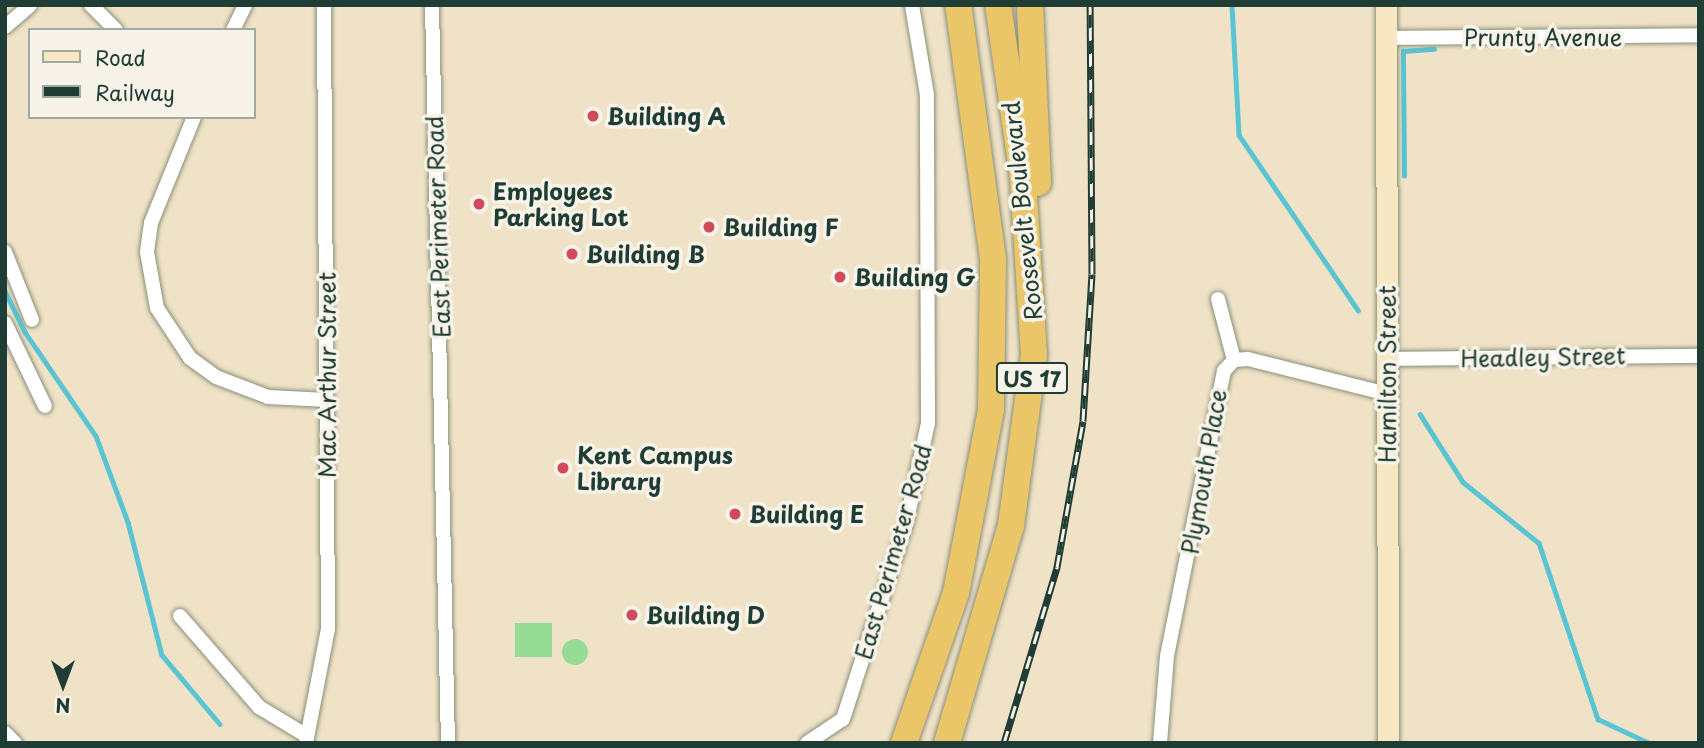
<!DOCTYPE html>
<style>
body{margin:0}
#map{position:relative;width:1704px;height:748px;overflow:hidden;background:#f0e2c6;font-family:"Playpen Sans",sans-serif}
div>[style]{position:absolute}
.green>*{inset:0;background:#96db93;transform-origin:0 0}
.round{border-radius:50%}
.stream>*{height:4.5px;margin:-2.25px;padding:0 2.25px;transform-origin:2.25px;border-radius:2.25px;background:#59c4d2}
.roads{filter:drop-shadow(0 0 2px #88907d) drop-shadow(0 0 2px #88907d)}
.street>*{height:14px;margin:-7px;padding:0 7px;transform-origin:7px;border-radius:7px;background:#fff}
.secondary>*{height:21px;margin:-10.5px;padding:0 10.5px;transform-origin:10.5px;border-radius:10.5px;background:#f7e8c3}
.highway>*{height:26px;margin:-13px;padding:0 13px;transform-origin:13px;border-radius:13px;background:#eac669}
.rail>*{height:7px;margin-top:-3.5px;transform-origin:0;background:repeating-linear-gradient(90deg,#f7f3e8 0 13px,#1f3d34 0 26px);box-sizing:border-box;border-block:2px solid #1f3d34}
.dots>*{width:19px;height:19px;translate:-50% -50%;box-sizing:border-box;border:4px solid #f7f3e8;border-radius:50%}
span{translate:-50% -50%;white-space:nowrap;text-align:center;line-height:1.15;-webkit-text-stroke:7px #f7f3e8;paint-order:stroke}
.shield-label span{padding:2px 5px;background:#f7f3e8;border:2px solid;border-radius:5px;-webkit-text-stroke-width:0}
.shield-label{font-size:21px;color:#1f3d34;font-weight:700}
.street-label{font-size:23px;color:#1f3d34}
.poi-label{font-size:23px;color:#1f3d34;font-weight:700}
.left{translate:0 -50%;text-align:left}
.frame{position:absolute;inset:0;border:7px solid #1f3d34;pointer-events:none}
.legend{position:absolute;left:28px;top:28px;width:228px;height:91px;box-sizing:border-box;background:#f7f3e8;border:2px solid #a1aaa0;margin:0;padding:9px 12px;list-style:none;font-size:21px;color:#1f3d34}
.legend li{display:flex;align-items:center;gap:14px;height:35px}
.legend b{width:35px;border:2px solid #a1aaa0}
.north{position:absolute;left:28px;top:650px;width:70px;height:70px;-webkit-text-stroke:5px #f7f3e8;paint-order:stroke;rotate:180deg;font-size:19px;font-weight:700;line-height:28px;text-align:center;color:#1f3d34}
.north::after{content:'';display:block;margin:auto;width:24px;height:32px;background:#1f3d34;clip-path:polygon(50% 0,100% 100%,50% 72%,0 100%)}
</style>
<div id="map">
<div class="green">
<i style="left:515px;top:623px;width:37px;height:34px"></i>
<i class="round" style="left:562px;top:639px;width:26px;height:26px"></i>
</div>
<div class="stream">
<i style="left:1232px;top:5px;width:130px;rotate:86.9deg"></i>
<i style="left:1239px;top:135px;width:212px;rotate:55.8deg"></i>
<i style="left:1404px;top:176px;width:125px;rotate:-90.5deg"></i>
<i style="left:1403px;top:51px;width:31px;rotate:-4deg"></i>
<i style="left:5px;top:291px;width:46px;rotate:64deg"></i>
<i style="left:25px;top:332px;width:126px;rotate:55.7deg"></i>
<i style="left:96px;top:436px;width:92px;rotate:69.6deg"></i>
<i style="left:128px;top:522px;width:137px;rotate:75.7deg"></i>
<i style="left:162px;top:655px;width:90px;rotate:50deg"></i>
<i style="left:1420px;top:414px;width:80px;rotate:57.7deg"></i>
<i style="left:1463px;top:482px;width:97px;rotate:38.8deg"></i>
<i style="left:1539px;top:543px;width:186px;rotate:71.5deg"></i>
<i style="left:1598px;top:719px;width:56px;rotate:25.2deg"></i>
</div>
<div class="roads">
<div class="street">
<i style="left:91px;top:5px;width:35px;rotate:45deg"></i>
<i style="left:432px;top:5px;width:738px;rotate:88.76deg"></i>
<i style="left:5px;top:27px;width:33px;rotate:-41deg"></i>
<i style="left:233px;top:30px;width:28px;rotate:-64deg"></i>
<i style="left:1386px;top:38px;width:313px;rotate:-0.5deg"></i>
<i style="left:194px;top:117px;width:114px;rotate:112.1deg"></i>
<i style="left:151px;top:223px;width:29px;rotate:98deg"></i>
<i style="left:147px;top:252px;width:57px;rotate:79.9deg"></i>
<i style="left:157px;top:308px;width:60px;rotate:56.6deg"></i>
<i style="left:190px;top:358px;width:32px;rotate:36deg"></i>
<i style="left:216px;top:377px;width:56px;rotate:21deg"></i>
<i style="left:268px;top:397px;width:59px;rotate:2.9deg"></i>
<i style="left:5px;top:252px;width:73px;rotate:68.3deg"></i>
<i style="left:1218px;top:299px;width:63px;rotate:75.3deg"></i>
<i style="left:5px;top:323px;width:92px;rotate:64.3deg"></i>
<i style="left:1387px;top:359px;width:312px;rotate:-0.6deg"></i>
<i style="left:180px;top:616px;width:121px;rotate:49deg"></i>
<i style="left:259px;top:707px;width:56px;rotate:31.1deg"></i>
<i style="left:5px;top:733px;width:14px;rotate:45deg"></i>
<i style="left:306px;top:743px;width:116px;rotate:-79.1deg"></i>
<i style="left:328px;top:629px;width:624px;rotate:-90.37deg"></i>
<i style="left:807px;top:743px;width:43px;rotate:-33.7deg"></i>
<i style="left:843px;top:719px;width:205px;rotate:-72.1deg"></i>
<i style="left:906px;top:524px;width:103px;rotate:-77.7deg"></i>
<i style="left:928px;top:423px;width:328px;rotate:-90.2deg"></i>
<i style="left:927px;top:95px;width:91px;rotate:-99.5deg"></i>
<i style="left:1160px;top:743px;width:87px;rotate:-85.4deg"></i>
<i style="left:1167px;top:656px;width:291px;rotate:-78.7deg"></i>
<i style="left:1224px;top:371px;width:15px;rotate:-48deg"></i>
<i style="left:1234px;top:360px;width:14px;rotate:-4deg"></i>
<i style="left:1248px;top:359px;width:143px;rotate:14.1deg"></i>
</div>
<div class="secondary">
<i style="left:1386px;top:5px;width:738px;rotate:89.84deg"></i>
</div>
<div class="highway">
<i style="left:1030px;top:5px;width:178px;rotate:87.4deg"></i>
<i style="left:904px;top:743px;width:159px;rotate:-70.9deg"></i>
<i style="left:956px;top:593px;width:187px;rotate:-79.2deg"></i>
<i style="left:991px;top:409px;width:150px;rotate:-89.2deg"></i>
<i style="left:993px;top:259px;width:256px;rotate:-97.8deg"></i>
<i style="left:947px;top:743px;width:227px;rotate:-73.6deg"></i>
<i style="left:1011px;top:525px;width:172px;rotate:-82.3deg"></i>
<i style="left:1034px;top:355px;width:177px;rotate:-93.6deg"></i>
<i style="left:1023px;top:178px;width:175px;rotate:-98.2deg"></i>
</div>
</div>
<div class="rail">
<i style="left:1004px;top:743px;width:184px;rotate:-73.2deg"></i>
<i style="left:1057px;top:567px;width:148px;rotate:-79.9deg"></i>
<i style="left:1083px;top:421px;width:147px;rotate:-86.5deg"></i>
<i style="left:1092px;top:274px;width:269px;rotate:-90.4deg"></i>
</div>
<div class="dots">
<i style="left:593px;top:116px;background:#d1495b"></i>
<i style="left:479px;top:204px;background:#d1495b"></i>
<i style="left:709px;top:227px;background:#d1495b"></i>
<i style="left:572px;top:254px;background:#d1495b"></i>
<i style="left:840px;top:277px;background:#d1495b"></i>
<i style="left:563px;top:468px;background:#d1495b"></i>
<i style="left:735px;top:514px;background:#d1495b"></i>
<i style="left:632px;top:615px;background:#d1495b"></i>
</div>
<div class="shield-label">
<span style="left:1032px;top:378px">US 17</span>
</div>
<div class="street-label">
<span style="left:1543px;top:37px">Prunty Avenue</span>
<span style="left:1022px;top:211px;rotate:-96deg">Roosevelt Boulevard</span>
<span style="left:438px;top:227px;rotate:-92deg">East Perimeter Road</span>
<span style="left:1543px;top:357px;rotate:-1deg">Headley Street</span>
<span style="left:1387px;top:374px;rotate:-90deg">Hamilton Street</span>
<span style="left:327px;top:375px;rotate:-90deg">Mac Arthur Street</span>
<span style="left:1204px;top:472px;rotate:-80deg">Plymouth Place</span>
<span style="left:893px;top:552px;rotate:-74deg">East Perimeter Road</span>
</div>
<div class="poi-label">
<span class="left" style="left:607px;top:116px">Building A</span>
<span class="left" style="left:493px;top:204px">Employees<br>Parking Lot</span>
<span class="left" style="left:723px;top:227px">Building F</span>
<span class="left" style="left:586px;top:254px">Building B</span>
<span class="left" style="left:854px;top:277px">Building G</span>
<span class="left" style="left:577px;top:468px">Kent Campus<br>Library</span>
<span class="left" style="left:749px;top:514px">Building E</span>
<span class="left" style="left:646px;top:615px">Building D</span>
</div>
<div class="frame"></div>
<ul class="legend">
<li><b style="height:9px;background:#f7e8c3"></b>Road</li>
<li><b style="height:9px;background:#1f3d34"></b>Railway</li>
</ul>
<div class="north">N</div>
</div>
